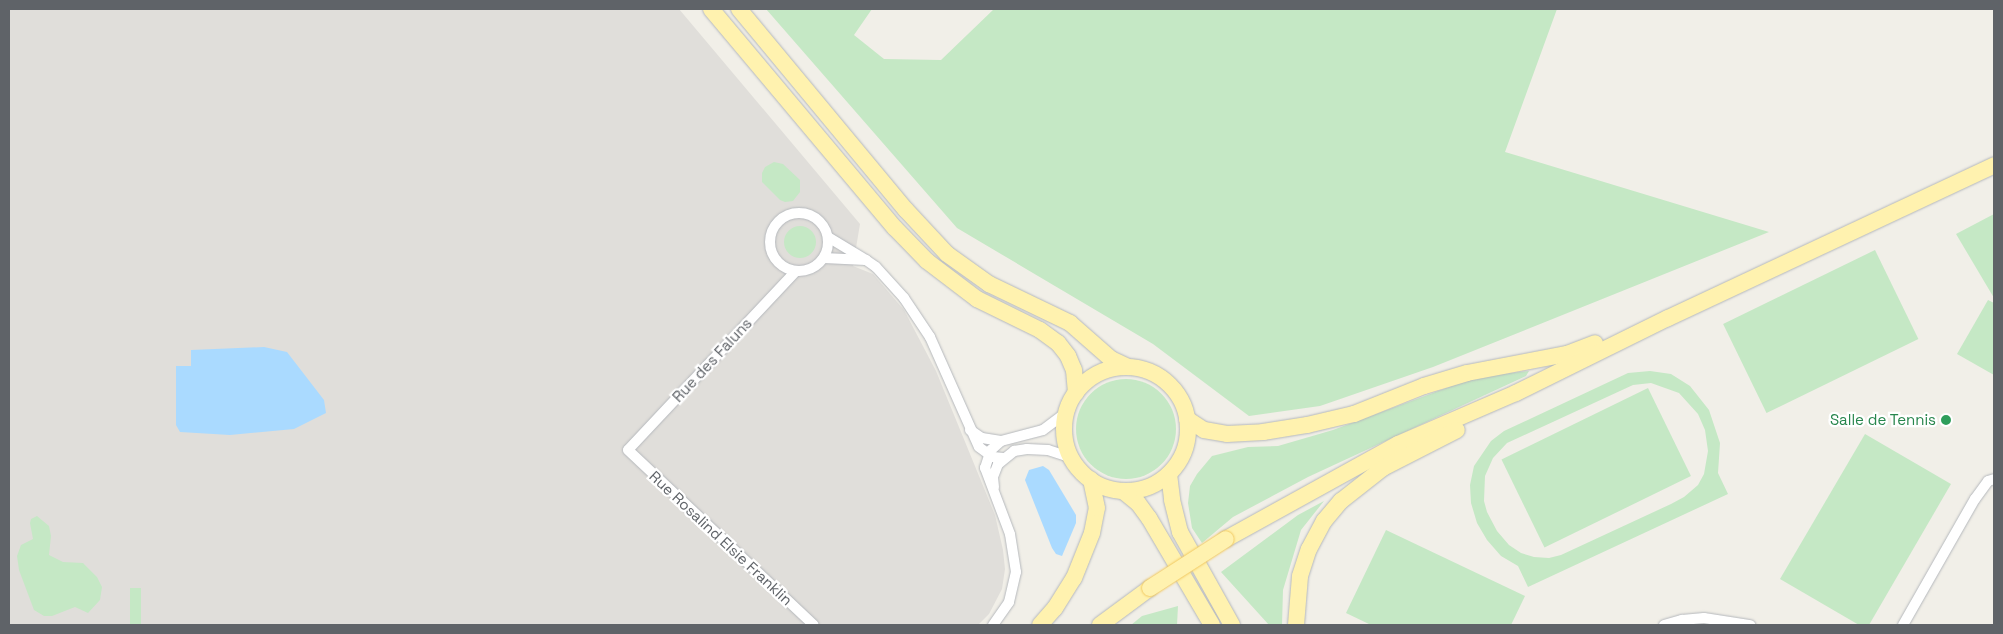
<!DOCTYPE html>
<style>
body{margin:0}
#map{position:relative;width:2003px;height:634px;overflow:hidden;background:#f1efe8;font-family:"Space Grotesk",sans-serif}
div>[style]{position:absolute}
.industrial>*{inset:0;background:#e0deda}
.green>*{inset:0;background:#c5e8c5;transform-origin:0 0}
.round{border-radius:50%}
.water>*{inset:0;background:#aadaff}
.roads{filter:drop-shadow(0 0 1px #b5b8bc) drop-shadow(0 0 1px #b5b8bc)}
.minor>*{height:10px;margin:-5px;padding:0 5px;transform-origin:5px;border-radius:5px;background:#fff}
.minor>.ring{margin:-5px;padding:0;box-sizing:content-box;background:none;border:10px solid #fff;border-radius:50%}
.primary>*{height:16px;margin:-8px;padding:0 8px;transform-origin:8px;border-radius:8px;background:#fff2af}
.primary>.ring{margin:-8px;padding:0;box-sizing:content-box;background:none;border:16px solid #fff2af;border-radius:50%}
.bridges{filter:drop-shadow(0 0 1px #f2c960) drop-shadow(0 0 1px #f2c960)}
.primary-bridge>*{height:16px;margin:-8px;padding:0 8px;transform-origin:8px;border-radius:8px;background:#fff2af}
.dots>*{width:14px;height:14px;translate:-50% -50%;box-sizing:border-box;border:2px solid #fff;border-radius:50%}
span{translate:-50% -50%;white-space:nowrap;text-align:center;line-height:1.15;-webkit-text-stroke:4.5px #fff;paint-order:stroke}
.street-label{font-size:15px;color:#5f6368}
.leisure-label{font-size:15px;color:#27864d}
.right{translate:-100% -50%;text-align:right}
.frame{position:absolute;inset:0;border:10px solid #5f6368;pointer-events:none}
</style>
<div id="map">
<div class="industrial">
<i style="clip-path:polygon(9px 9px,679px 9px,860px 224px,853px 266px,873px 274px,904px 310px,936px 371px,995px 515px,1003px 550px,1005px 569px,1002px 589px,989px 614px,978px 625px,9px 625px)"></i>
</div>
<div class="green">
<i style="clip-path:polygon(766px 9px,872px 9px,854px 35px,884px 59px,941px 60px,994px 9px,1557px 9px,1505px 152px,1769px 232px,1433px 367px,1320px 406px,1249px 416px,1153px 344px,957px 228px)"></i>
<i style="clip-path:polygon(774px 162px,783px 164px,800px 180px,800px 192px,793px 201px,785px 202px,780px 200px,762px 182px,762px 173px,765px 167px)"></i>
<i style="clip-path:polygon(1994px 214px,1994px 298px,1956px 234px)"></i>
<i class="round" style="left:784px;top:226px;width:32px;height:32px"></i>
<i style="left:1875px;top:250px;width:99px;height:169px;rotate:64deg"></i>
<i style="clip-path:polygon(1988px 300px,1994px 303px,1994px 375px,1957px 354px)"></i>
<i style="clip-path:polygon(1529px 371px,1526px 376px,1308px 477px,1233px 517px,1202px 543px,1192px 528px,1188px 503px,1190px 486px,1197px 474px,1212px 456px,1248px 447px,1278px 446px,1333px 430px,1476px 377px)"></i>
<i style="clip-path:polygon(evenodd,1650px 371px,1671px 374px,1690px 386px,1709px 410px,1720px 443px,1718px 473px,1728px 494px,1528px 587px,1518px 566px,1501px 556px,1487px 540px,1477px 523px,1471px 503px,1470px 485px,1474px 466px,1491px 441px,1504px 431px,1628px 373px,1650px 371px,1651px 383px,1679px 393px,1698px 414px,1705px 430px,1708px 451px,1704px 474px,1698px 485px,1684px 497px,1671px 504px,1561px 555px,1549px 558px,1534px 557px,1521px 553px,1509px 545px,1497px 531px,1487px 512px,1484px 501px,1485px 476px,1493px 458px,1507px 443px,1633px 385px,1651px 383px)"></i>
<i class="round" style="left:1076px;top:379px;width:100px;height:100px"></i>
<i style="left:1648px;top:388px;width:98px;height:163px;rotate:64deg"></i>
<i style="clip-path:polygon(1865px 434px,1951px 484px,1869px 625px,1859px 625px,1780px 579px)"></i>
<i style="clip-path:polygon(1324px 501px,1301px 530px,1283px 590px,1282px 625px,1269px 625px,1221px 572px,1298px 515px)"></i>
<i style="clip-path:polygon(37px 516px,49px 526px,51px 536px,49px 555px,63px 562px,83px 563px,97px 577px,102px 587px,100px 600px,88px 613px,75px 607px,52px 616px,44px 616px,34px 610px,19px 570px,17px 556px,21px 545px,33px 539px,30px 523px,31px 519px)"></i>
<i style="clip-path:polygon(1386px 530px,1525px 596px,1511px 625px,1371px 625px,1346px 613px)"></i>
<i style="left:130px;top:588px;width:11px;height:37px"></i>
<i style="clip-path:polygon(1178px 606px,1177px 625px,1131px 625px,1142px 616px)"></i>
</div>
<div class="water">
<i style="clip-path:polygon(264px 347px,287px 352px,324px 400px,326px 413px,294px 429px,230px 435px,180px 432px,176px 425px,176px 366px,191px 366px,191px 350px)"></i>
<i style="clip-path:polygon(1043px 466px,1049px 470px,1076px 515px,1076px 523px,1062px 556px,1056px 554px,1052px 548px,1025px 480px,1029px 470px)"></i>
</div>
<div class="roads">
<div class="minor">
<i class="ring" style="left:770px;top:213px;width:48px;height:48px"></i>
<i style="left:824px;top:258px;width:42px;rotate:2.7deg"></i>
<i style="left:866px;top:260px;width:44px;rotate:-148.8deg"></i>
<i style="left:866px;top:260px;width:12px;rotate:35deg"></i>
<i style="left:876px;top:267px;width:42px;rotate:47.9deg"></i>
<i style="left:904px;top:298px;width:47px;rotate:56.3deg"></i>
<i style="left:930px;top:337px;width:120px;rotate:66deg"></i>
<i style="left:979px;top:447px;width:17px;rotate:36deg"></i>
<i style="left:993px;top:457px;width:10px;rotate:6deg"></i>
<i style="left:796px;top:271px;width:245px;rotate:133.2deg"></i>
<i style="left:628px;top:450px;width:255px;rotate:43.3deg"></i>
<i style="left:970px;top:430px;width:14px;rotate:34deg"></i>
<i style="left:982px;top:438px;width:19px;rotate:9deg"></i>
<i style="left:1001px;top:441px;width:43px;rotate:-14.7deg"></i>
<i style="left:1043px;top:430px;width:30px;rotate:-37deg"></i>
<i style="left:994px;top:487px;width:10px;rotate:-96deg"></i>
<i style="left:993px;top:477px;width:14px;rotate:-69deg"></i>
<i style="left:998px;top:464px;width:21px;rotate:-39deg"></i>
<i style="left:1014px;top:451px;width:13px;rotate:-9deg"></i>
<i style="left:1027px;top:449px;width:21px;rotate:3deg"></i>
<i style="left:1048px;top:450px;width:25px;rotate:18deg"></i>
<i style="left:993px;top:625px;width:28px;rotate:-55deg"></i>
<i style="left:1009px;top:602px;width:31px;rotate:-77deg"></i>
<i style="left:1016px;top:572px;width:38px;rotate:-99deg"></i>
<i style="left:1010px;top:534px;width:71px;rotate:-110.7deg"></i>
<i style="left:985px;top:468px;width:19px;rotate:-72deg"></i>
<i style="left:991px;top:450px;width:13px;rotate:-42deg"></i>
<i style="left:1664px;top:625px;width:19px;rotate:-16deg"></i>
<i style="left:1682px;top:620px;width:22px;rotate:-5deg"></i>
<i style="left:1704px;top:618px;width:47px;rotate:8.7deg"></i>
<i style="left:1903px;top:625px;width:145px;rotate:-60.3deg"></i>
<i style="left:1975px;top:499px;width:22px;rotate:-54deg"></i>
<i style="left:1988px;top:481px;width:6px;rotate:-18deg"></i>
</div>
<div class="primary">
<i style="left:711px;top:9px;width:286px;rotate:50deg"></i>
<i style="left:895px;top:228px;width:46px;rotate:45.9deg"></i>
<i style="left:927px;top:261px;width:63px;rotate:37.2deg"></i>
<i style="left:977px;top:299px;width:70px;rotate:26.2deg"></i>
<i style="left:1040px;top:330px;width:22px;rotate:36deg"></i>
<i style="left:1058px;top:343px;width:16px;rotate:52deg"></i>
<i style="left:1068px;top:356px;width:15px;rotate:67deg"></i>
<i style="left:1074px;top:370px;width:23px;rotate:85deg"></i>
<i style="left:739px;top:9px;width:261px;rotate:50.3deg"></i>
<i style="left:906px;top:210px;width:60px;rotate:47deg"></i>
<i style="left:947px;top:254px;width:52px;rotate:35.5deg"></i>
<i style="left:989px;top:284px;width:90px;rotate:25.7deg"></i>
<i style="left:1070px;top:323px;width:55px;rotate:41.3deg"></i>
<i style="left:1111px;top:359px;width:19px;rotate:25deg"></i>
<i class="ring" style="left:1064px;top:367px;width:108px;height:108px"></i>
<i style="left:1187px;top:419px;width:20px;rotate:33deg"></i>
<i style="left:1204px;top:430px;width:23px;rotate:10deg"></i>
<i style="left:1227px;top:434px;width:36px;rotate:-3deg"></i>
<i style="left:1263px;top:432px;width:45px;rotate:-9deg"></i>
<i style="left:1307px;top:425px;width:48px;rotate:-13.2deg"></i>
<i style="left:1354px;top:414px;width:75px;rotate:-21.8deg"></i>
<i style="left:1424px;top:386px;width:45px;rotate:-16.8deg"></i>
<i style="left:1467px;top:373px;width:102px;rotate:-10.8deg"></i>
<i style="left:1567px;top:354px;width:30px;rotate:-21deg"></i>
<i style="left:1169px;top:474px;width:26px;rotate:83deg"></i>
<i style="left:1172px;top:500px;width:33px;rotate:76deg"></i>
<i style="left:1180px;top:532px;width:107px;rotate:60.8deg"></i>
<i style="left:1123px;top:491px;width:19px;rotate:39deg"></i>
<i style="left:1138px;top:503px;width:19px;rotate:54deg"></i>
<i style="left:1149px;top:518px;width:124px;rotate:59.5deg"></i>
<i style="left:1226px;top:539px;width:196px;rotate:-28.9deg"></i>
<i style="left:1398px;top:444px;width:129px;rotate:-23.4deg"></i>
<i style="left:1516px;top:393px;width:169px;rotate:-26.3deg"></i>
<i style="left:1668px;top:318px;width:360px;rotate:-25.1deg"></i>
<i style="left:1040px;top:625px;width:23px;rotate:-49deg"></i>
<i style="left:1055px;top:608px;width:36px;rotate:-58deg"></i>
<i style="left:1074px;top:578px;width:48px;rotate:-68.2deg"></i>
<i style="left:1092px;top:533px;width:25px;rotate:-79deg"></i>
<i style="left:1097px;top:508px;width:29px;rotate:-102deg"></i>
<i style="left:1100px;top:625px;width:62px;rotate:-36.5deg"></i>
<i style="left:1296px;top:625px;width:49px;rotate:-85.3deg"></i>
<i style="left:1300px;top:576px;width:28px;rotate:-72deg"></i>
<i style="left:1309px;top:549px;width:32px;rotate:-62deg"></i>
<i style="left:1324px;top:521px;width:26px;rotate:-50deg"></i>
<i style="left:1341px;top:501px;width:53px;rotate:-38.2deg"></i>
<i style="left:1383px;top:468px;width:83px;rotate:-27.2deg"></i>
</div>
</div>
<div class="bridges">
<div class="primary-bridge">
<i style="left:1150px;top:588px;width:90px;rotate:-32.8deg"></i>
</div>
</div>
<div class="dots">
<i style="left:1946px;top:420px;background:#2e9e5b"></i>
</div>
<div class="street-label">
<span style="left:712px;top:360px;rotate:-47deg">Rue des Faluns</span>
<span style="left:721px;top:538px;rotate:43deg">Rue Rosalind Elsie Franklin</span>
</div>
<div class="leisure-label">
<span class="right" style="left:1936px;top:420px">Salle de Tennis</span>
</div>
<div class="frame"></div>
</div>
